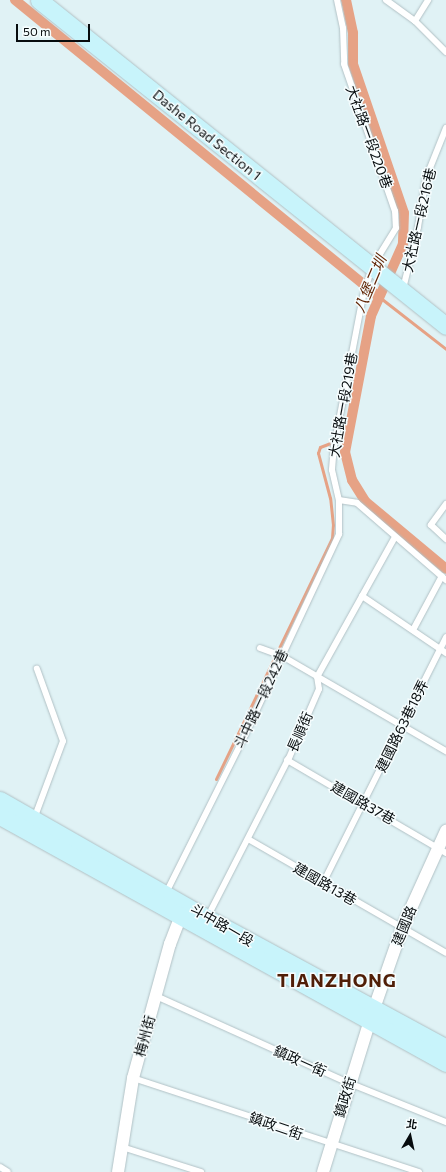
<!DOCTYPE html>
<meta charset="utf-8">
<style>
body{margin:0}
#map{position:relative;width:446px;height:1172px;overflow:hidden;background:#e0f2f5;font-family:Commissioner,"Noto Sans TC",sans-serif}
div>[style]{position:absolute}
.stream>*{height:3px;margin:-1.5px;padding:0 1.5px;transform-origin:1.5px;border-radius:1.5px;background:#e6a285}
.canal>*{height:10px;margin:-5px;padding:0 5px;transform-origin:5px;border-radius:5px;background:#e6a285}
.roads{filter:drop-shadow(0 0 1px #b1c1c5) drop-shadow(0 0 1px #b1c1c5)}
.lane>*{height:6px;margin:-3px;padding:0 3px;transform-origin:3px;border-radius:3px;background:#fff}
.street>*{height:12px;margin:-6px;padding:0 6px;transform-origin:6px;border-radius:6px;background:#fff}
.secondary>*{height:17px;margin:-8.5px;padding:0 8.5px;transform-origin:8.5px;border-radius:8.5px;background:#c8f4fb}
span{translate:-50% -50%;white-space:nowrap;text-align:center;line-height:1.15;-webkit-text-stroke:3px #f6fdfe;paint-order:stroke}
.street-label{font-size:14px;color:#070c0e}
.water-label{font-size:15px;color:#622505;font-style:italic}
.district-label{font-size:18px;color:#501f08;font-weight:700;letter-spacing:1px}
.north{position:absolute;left:390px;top:1116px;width:40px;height:40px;-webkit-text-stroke:3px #f6fdfe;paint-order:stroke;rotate:9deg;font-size:11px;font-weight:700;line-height:16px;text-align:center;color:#070c0e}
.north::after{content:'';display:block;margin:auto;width:14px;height:18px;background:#070c0e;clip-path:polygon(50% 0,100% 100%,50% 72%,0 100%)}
.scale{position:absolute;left:16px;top:24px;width:74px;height:18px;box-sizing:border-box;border:2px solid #070c0e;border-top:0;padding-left:5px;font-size:12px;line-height:14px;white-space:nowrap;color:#070c0e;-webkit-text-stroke:3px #f6fdfe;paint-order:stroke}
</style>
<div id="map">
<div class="stream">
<i style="left:378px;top:296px;width:86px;rotate:37.9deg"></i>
<i style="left:216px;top:779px;width:267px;rotate:-64.3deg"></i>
<i style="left:332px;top:538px;width:13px;rotate:-86deg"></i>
<i style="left:333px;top:525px;width:27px;rotate:-96deg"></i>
<i style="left:330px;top:498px;width:47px;rotate:-104.9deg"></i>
<i style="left:318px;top:453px;width:6px;rotate:-72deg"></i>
<i style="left:320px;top:447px;width:30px;rotate:-21deg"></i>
</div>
<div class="canal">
<i style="left:15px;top:0;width:468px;rotate:39.2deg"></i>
<i style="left:346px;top:0;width:34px;rotate:78deg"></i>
<i style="left:353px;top:33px;width:31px;rotate:90deg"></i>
<i style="left:353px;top:64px;width:157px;rotate:71.1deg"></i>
<i style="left:404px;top:213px;width:31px;rotate:92deg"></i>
<i style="left:403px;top:244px;width:79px;rotate:114deg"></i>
<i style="left:371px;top:316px;width:138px;rotate:100.8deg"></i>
<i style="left:345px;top:452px;width:29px;rotate:76deg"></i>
<i style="left:352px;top:480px;width:26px;rotate:58deg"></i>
<i style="left:366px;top:502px;width:104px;rotate:39.9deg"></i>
</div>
<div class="roads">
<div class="lane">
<i style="left:337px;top:0;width:29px;rotate:78deg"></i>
<i style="left:343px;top:28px;width:36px;rotate:88deg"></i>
<i style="left:344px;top:64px;width:156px;rotate:70.9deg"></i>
<i style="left:395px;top:211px;width:17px;rotate:87deg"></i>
<i style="left:396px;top:228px;width:46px;rotate:121.6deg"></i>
<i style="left:372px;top:267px;width:30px;rotate:107deg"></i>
<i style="left:363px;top:296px;width:153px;rotate:100.9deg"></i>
<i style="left:334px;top:446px;width:24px;rotate:95deg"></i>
<i style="left:332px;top:470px;width:31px;rotate:77deg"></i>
<i style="left:339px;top:500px;width:18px;rotate:9deg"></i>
<i style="left:357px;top:503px;width:118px;rotate:40.9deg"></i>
<i style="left:386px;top:0;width:36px;rotate:36deg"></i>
<i style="left:415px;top:21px;width:44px;rotate:45deg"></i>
<i style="left:415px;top:21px;width:25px;rotate:-58deg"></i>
<i style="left:403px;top:289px;width:64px;rotate:-76.4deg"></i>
<i style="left:418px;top:227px;width:50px;rotate:-80.7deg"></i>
<i style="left:426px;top:178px;width:54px;rotate:-68.2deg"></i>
<i style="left:446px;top:504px;width:26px;rotate:126deg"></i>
<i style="left:431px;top:525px;width:21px;rotate:43deg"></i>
<i style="left:362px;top:596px;width:102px;rotate:34.2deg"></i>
<i style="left:413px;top:630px;width:61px;rotate:-61.8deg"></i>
<i style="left:260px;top:648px;width:23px;rotate:20deg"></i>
<i style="left:282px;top:656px;width:190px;rotate:30.1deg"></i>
<i style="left:287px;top:760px;width:184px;rotate:30.3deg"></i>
<i style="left:34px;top:819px;width:83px;rotate:-69.6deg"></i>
<i style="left:63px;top:741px;width:77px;rotate:-109.9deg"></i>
<i style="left:248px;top:839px;width:228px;rotate:29.9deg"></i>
<i style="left:323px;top:883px;width:275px;rotate:-63.4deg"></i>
<i style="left:166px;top:893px;width:177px;rotate:-63.4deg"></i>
<i style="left:245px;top:735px;width:222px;rotate:-64.9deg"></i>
<i style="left:339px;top:534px;width:34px;rotate:-90deg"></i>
<i style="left:208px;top:916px;width:178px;rotate:-62.9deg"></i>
<i style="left:289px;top:758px;width:75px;rotate:-66.5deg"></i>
<i style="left:319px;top:689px;width:12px;rotate:-99deg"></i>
<i style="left:317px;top:677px;width:160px;rotate:-60.9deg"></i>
<i style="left:156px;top:996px;width:212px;rotate:24.3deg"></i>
<i style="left:349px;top:1083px;width:105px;rotate:21.9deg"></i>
<i style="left:133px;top:1078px;width:301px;rotate:18.2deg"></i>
<i style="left:122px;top:1147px;width:83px;rotate:17.6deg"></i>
<i style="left:0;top:1167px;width:9px;rotate:32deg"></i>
</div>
<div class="street">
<i style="left:118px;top:1172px;width:95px;rotate:-80.9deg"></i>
<i style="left:133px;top:1078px;width:139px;rotate:-74.6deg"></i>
<i style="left:170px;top:944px;width:36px;rotate:-69deg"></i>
<i style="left:323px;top:1172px;width:156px;rotate:-72.8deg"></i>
<i style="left:369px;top:1023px;width:101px;rotate:-70.8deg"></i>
<i style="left:402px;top:928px;width:107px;rotate:-65.6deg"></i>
</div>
<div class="secondary">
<i style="left:39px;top:0;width:521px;rotate:38.69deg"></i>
<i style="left:0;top:800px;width:238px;rotate:29.7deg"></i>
<i style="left:207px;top:918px;width:272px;rotate:28.5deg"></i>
<i style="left:0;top:816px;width:510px;rotate:28.98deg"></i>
</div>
</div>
<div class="street-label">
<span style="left:207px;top:135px;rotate:39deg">Dashe Road Section 1</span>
<span style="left:369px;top:137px;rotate:70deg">大社路一段220巷</span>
<span style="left:419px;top:220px;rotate:-77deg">大社路一段216巷</span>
<span style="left:343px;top:405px;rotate:-80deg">大社路一段219巷</span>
<span style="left:261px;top:699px;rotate:-65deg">斗中路一段242巷</span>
<span style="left:402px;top:726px;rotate:-64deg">建國路63巷18弄</span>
<span style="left:300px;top:732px;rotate:-66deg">長順街</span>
<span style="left:363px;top:803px;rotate:30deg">建國路37巷</span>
<span style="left:325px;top:884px;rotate:30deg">建國路13巷</span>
<span style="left:222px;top:925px;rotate:30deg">斗中路一段</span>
<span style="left:404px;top:926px;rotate:-68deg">建國路</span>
<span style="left:145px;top:1036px;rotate:-75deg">梅州街</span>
<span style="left:300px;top:1061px;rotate:24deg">鎮政一街</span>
<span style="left:345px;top:1097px;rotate:-73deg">鎮政街</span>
<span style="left:276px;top:1126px;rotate:19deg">鎮政二街</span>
</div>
<div class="water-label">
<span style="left:370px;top:284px;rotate:-67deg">八堡二圳</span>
</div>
<div class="district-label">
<span style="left:337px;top:980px">TIANZHONG</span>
</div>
<div class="north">北</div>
<div class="scale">50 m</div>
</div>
